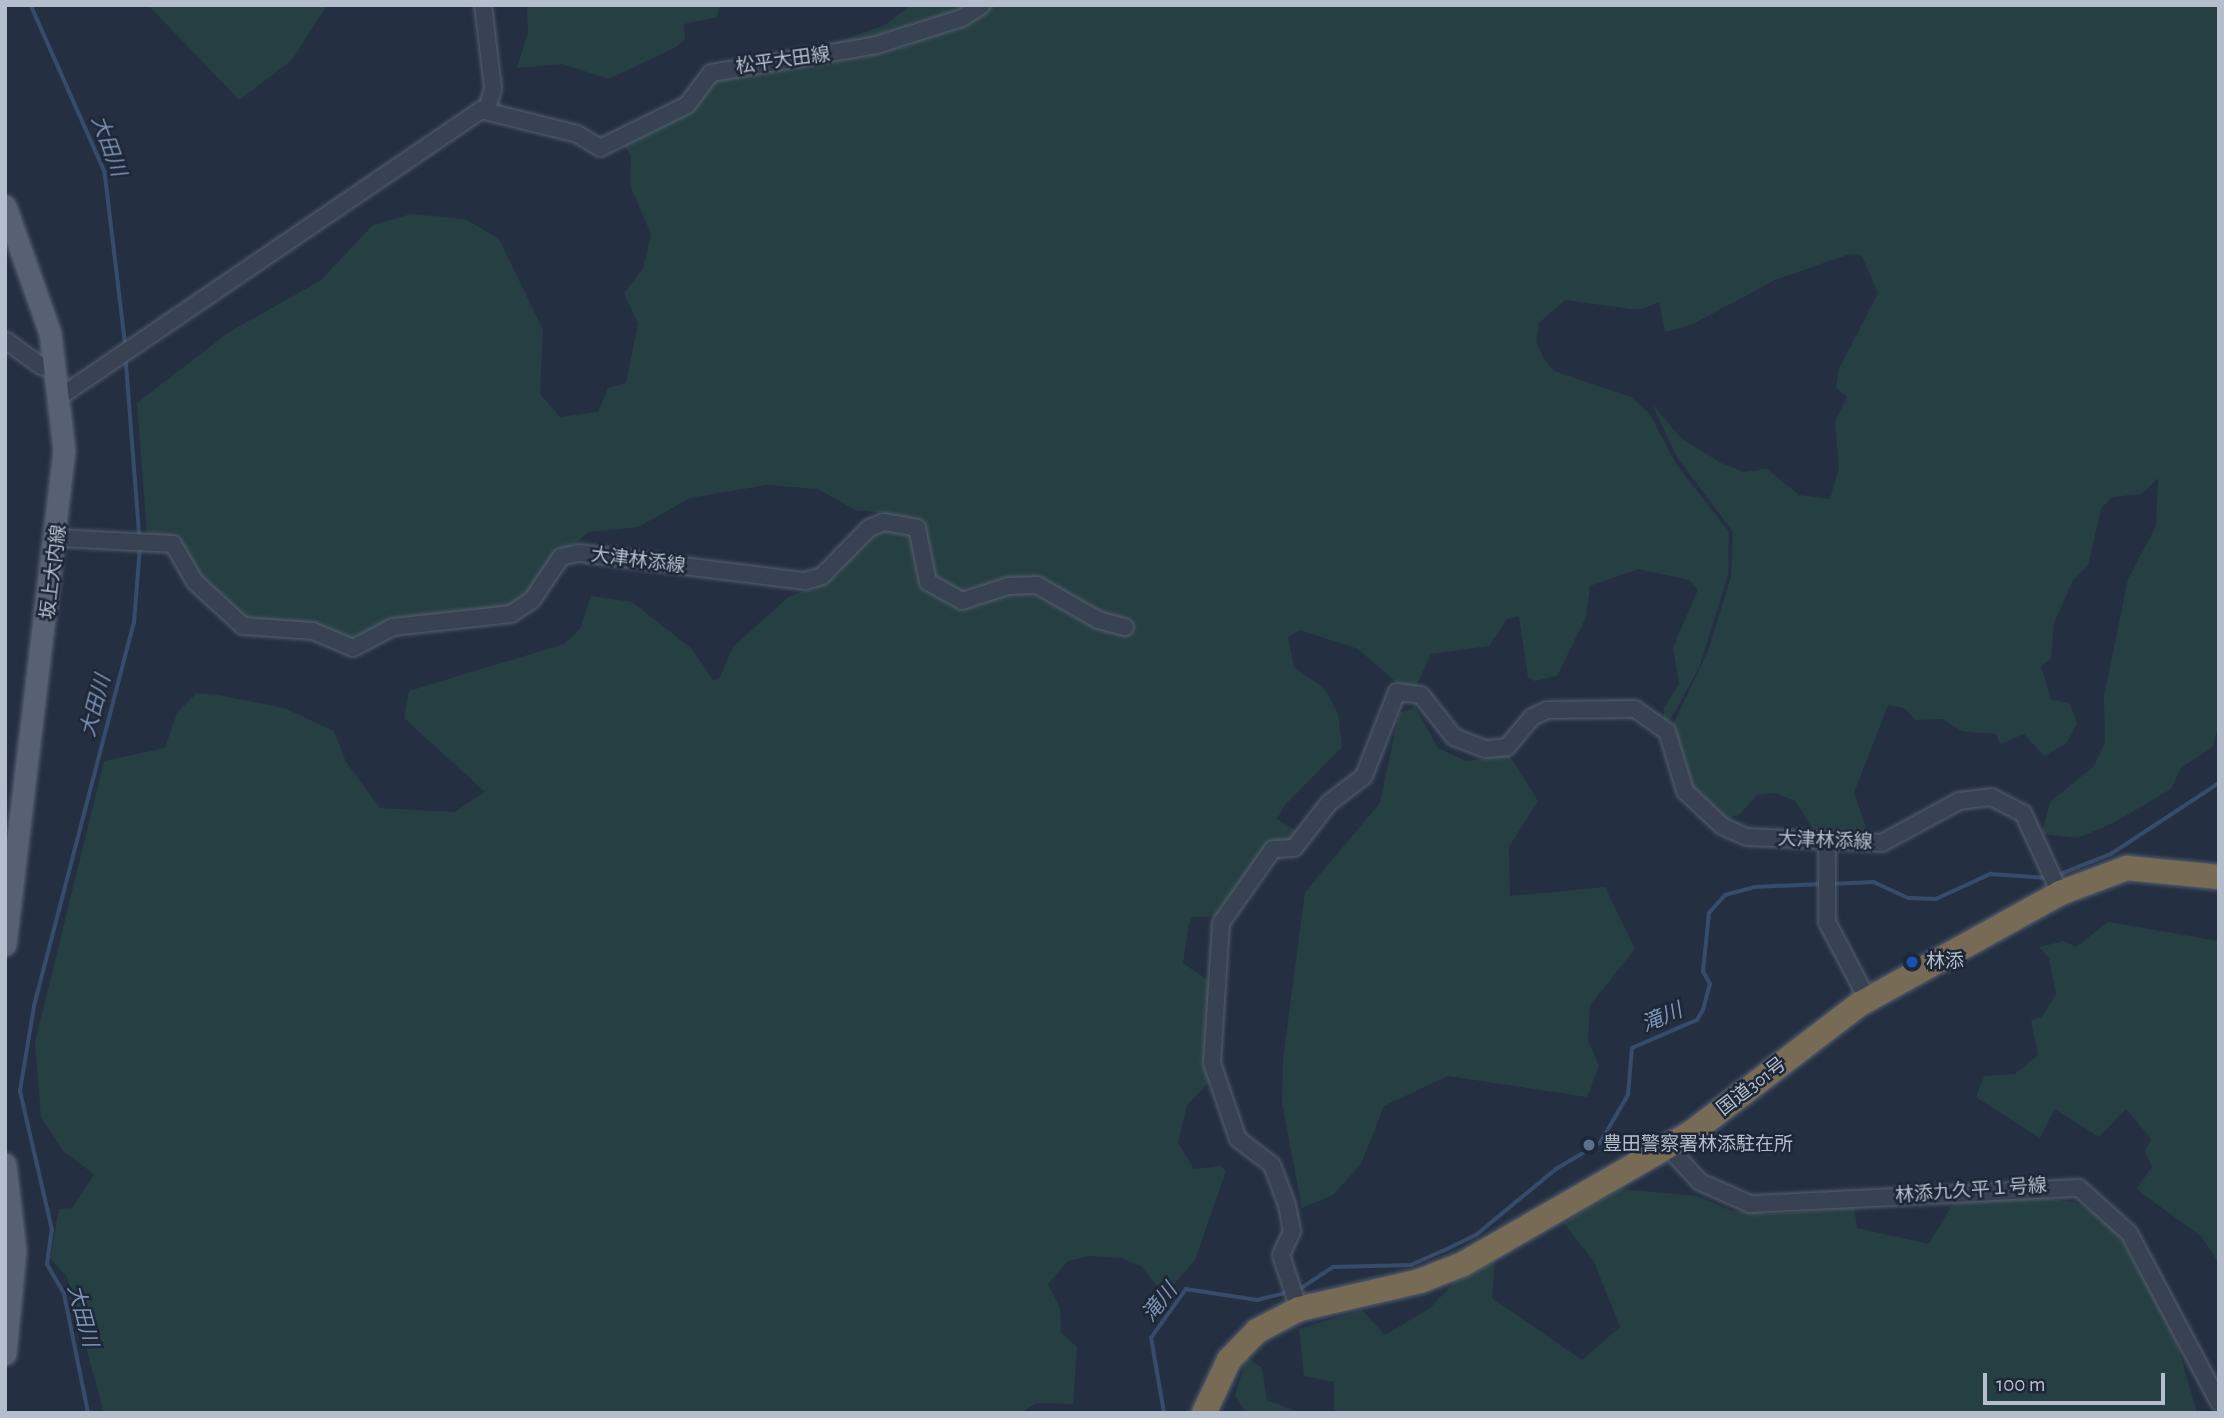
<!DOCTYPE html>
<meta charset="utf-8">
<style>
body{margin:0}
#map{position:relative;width:2224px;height:1418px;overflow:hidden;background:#243042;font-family:"Alegreya Sans","Noto Sans JP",sans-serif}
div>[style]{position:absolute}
.green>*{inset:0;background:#263f43}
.stream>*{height:3.5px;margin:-1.75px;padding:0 1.75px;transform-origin:1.75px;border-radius:1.75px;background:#374b6a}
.roads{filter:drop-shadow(0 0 2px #56606f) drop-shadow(0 0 2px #56606f)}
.minor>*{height:16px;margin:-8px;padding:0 8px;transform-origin:8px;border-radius:8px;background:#394252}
.major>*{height:21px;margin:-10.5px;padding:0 10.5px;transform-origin:10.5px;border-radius:10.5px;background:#576172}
.highway>*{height:24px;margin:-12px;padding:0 12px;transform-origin:12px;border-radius:12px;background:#786b55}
.dots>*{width:19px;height:19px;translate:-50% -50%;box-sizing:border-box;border:4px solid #1d2737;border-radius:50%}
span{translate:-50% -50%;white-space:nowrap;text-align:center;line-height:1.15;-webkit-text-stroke:5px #1d2737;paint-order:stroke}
.street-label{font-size:19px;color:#b5becc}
.poi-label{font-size:19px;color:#b5becc}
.left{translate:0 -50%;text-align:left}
.water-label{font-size:21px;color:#7c93b5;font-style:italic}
.frame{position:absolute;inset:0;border:7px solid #b5becc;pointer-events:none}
.scale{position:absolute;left:1983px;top:1373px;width:182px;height:32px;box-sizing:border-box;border:4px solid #b5becc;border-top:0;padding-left:9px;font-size:21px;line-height:24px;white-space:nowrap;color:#b5becc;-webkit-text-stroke:5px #1d2737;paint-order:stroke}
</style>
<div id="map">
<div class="green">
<i style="clip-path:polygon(148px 5px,327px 5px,292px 60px,239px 100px)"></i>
<i style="clip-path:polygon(527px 5px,720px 5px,717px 17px,684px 24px,685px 40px,676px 47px,609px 79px,562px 64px,517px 68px,528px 32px)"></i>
<i style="clip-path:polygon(911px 5px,976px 5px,835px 50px,836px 42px,885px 25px)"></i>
<i style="clip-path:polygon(988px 5px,2219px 5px,2219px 721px,2213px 747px,2181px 768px,2171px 789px,2113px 823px,2078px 838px,2042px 834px,2050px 802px,2094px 766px,2105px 742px,2104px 697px,2128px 579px,2156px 526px,2158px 478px,2142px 494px,2112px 497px,2101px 509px,2088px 565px,2073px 580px,2054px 623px,2051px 659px,2041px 666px,2051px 700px,2069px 703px,2074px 714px,2077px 724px,2066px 744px,2044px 756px,2024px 734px,2000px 744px,1996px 734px,1962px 731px,1942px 719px,1915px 720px,1904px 708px,1888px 705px,1854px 793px,1869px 836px,1816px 834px,1795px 801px,1775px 793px,1757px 795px,1739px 815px,1726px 819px,1690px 792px,1670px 731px,1708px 651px,1731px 577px,1733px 532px,1677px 457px,1652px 404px,1681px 438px,1721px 463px,1744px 472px,1767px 469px,1799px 495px,1830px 499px,1839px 468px,1835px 422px,1847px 397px,1836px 388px,1839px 369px,1878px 293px,1862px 256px,1850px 254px,1775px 280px,1691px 325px,1665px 332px,1659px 302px,1638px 310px,1565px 300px,1539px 323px,1536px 342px,1544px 359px,1554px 371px,1631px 397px,1649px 413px,1677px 465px,1729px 532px,1728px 575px,1699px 668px,1669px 722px,1664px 721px,1664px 707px,1679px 684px,1673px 647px,1698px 590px,1689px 580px,1638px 569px,1590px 586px,1586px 617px,1557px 676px,1535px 681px,1528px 677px,1519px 616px,1507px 619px,1489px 646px,1431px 654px,1416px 686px,1405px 690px,1358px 649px,1300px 630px,1288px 637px,1294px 667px,1325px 689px,1338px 714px,1342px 747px,1285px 805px,1277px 819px,1297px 831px,1286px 846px,1219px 916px,1192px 917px,1189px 924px,1183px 963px,1213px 984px,1211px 1080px,1187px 1105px,1178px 1143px,1194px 1169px,1221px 1166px,1226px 1171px,1195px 1260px,1174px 1284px,1157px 1286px,1141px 1266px,1121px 1258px,1089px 1256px,1068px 1261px,1048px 1284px,1060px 1308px,1061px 1333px,1077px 1347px,1073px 1404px,1037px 1403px,1020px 1413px,104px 1413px,67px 1277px,50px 1258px,59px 1209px,72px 1208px,94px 1174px,64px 1152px,41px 1117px,35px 1043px,104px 761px,165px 748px,177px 713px,197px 693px,219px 695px,284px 708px,334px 731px,346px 762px,380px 808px,454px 812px,485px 792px,404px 718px,409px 691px,564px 644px,580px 629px,591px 596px,632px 602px,692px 649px,713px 680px,719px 679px,733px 647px,787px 598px,840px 575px,849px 553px,885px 524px,883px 513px,855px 510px,818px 489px,767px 485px,690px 498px,638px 527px,589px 532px,559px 556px,518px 609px,446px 617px,358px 644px,253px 626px,227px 608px,170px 540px,147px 534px,137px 403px,229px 332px,320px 281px,373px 225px,411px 214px,465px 219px,499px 239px,543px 330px,540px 394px,560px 417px,598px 412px,608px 388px,626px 383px,638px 324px,624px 293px,643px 269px,651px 234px,630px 185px,631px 156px,623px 143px,714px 77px,781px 68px)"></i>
<i style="clip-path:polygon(1415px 707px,1438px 748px,1466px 761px,1509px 755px,1538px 801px,1509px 847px,1510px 896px,1605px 887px,1635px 949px,1590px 1005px,1588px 1040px,1599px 1066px,1587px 1097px,1448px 1076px,1384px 1106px,1361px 1164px,1333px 1195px,1302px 1208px,1282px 1103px,1283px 1059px,1305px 892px,1380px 803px,1399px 713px)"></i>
<i style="clip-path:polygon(2108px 922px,2219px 941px,2219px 1263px,2201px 1236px,2136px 1189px,2152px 1167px,2145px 1151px,2151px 1139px,2126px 1109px,2099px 1137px,2055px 1109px,2040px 1138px,1976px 1097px,1984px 1076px,2015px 1074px,2038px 1055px,2031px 1020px,2042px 1017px,2056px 994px,2049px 958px,2039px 947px,2064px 941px,2076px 947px)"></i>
<i style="clip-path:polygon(1620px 1189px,1697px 1196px,1730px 1210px,1772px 1214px,1854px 1207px,1857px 1228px,1929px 1244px,1953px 1203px,2037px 1197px,2074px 1202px,2109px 1221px,2171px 1323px,2197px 1413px,1334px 1413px,1334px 1382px,1304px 1376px,1299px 1329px,1362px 1310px,1385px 1335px,1430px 1308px,1476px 1260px,1495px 1260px,1492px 1298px,1582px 1360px,1620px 1327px,1594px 1262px,1564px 1223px)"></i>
<i style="clip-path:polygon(1247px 1357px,1262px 1368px,1267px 1400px,1301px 1413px,1246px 1413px,1235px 1395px)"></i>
</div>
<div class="stream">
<i style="left:31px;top:5px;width:183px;rotate:66.1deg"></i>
<i style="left:105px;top:172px;width:176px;rotate:83.2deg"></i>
<i style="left:126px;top:358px;width:182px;rotate:85.6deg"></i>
<i style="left:2058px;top:875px;width:57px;rotate:-21.6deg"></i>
<i style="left:2111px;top:854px;width:129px;rotate:-33.3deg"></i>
<i style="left:1831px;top:884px;width:43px;rotate:-2.7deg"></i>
<i style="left:1874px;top:882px;width:38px;rotate:25deg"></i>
<i style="left:1909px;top:898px;width:27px;rotate:2deg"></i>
<i style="left:1936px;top:899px;width:60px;rotate:-24.8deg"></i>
<i style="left:1990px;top:874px;width:57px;rotate:4deg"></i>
<i style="left:1297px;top:1291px;width:43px;rotate:-33.7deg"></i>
<i style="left:1333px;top:1267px;width:78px;rotate:-1.5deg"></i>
<i style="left:1411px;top:1265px;width:35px;rotate:-24deg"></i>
<i style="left:1443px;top:1251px;width:37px;rotate:-26deg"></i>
<i style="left:1476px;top:1235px;width:104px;rotate:-39.5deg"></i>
<i style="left:1556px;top:1169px;width:51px;rotate:-30.6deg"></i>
<i style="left:1600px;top:1143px;width:56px;rotate:-59.7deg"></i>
<i style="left:1628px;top:1095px;width:47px;rotate:-85.1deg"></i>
<i style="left:1632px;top:1048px;width:71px;rotate:-23.3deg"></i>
<i style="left:1697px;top:1020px;width:12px;rotate:-59deg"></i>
<i style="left:1703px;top:1010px;width:27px;rotate:-75deg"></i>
<i style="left:1710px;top:984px;width:14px;rotate:-120deg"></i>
<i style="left:1703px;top:972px;width:59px;rotate:-84.2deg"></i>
<i style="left:1709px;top:913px;width:24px;rotate:-48deg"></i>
<i style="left:1725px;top:895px;width:30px;rotate:-15deg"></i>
<i style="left:1754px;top:887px;width:69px;rotate:-2.5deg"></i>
<i style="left:88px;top:1413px;width:121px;rotate:-101.4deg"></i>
<i style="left:64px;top:1294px;width:34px;rotate:-120deg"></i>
<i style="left:47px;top:1264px;width:34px;rotate:-82deg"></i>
<i style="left:52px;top:1230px;width:143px;rotate:-103deg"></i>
<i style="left:20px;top:1091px;width:86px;rotate:-80.6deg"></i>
<i style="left:34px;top:1006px;width:396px;rotate:-75.4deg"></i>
<i style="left:134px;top:623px;width:77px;rotate:-85.5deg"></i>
<i style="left:1164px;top:1413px;width:76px;rotate:-99.8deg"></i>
<i style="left:1151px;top:1338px;width:60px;rotate:-54.5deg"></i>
<i style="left:1186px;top:1289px;width:72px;rotate:8.8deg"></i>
<i style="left:1257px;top:1300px;width:34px;rotate:-14deg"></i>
</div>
<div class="roads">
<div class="minor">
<i style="left:483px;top:5px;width:84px;rotate:83.1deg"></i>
<i style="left:493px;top:88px;width:22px;rotate:106deg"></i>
<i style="left:5px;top:340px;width:44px;rotate:35.8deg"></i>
<i style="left:41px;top:366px;width:15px;rotate:8deg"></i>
<i style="left:61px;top:396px;width:508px;rotate:-34.25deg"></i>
<i style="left:481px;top:110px;width:99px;rotate:14deg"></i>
<i style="left:577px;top:134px;width:27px;rotate:31deg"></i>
<i style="left:600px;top:148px;width:97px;rotate:-26.3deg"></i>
<i style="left:687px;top:105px;width:40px;rotate:-53deg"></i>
<i style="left:711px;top:73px;width:164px;rotate:-9.5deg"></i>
<i style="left:873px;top:46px;width:93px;rotate:-17.5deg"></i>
<i style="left:962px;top:18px;width:24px;rotate:-33deg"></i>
<i style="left:58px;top:538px;width:115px;rotate:3deg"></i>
<i style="left:173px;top:544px;width:44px;rotate:59.9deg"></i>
<i style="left:195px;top:582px;width:65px;rotate:42.5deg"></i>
<i style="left:243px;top:626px;width:70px;rotate:4.1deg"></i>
<i style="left:313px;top:631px;width:43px;rotate:23deg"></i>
<i style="left:353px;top:648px;width:45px;rotate:-27.7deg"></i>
<i style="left:393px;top:627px;width:119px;rotate:-6.3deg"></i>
<i style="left:511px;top:614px;width:25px;rotate:-34deg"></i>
<i style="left:532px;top:600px;width:52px;rotate:-56deg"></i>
<i style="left:561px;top:557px;width:18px;rotate:-13deg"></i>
<i style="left:579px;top:553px;width:228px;rotate:7.1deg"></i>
<i style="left:805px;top:581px;width:18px;rotate:-16deg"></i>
<i style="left:822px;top:576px;width:67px;rotate:-45.6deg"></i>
<i style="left:869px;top:528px;width:16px;rotate:-22deg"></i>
<i style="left:884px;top:522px;width:34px;rotate:10deg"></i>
<i style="left:917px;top:528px;width:55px;rotate:78.5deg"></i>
<i style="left:928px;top:582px;width:39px;rotate:29deg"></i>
<i style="left:962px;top:601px;width:48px;rotate:-18.1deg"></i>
<i style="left:1008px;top:586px;width:29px;rotate:-2deg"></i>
<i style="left:1037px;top:585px;width:70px;rotate:29.8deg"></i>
<i style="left:1098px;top:620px;width:28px;rotate:15deg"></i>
<i style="left:1827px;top:845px;width:77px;rotate:90deg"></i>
<i style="left:1827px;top:922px;width:88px;rotate:62.3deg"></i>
<i style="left:1668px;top:1147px;width:47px;rotate:47.6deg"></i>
<i style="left:1700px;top:1182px;width:55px;rotate:23.7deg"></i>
<i style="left:1750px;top:1204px;width:329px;rotate:-2.8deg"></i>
<i style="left:2079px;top:1188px;width:67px;rotate:42deg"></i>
<i style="left:2129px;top:1233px;width:191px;rotate:62deg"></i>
<i style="left:1299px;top:1309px;width:57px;rotate:-108.4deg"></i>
<i style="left:1281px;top:1255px;width:26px;rotate:-65deg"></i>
<i style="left:1292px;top:1231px;width:26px;rotate:-101deg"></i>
<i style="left:1287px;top:1205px;width:43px;rotate:-110.6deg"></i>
<i style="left:1272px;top:1165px;width:43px;rotate:-142.6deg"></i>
<i style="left:1238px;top:1139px;width:80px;rotate:-108.9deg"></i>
<i style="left:1212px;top:1063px;width:140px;rotate:-86.3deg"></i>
<i style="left:1221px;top:923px;width:90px;rotate:-54.9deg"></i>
<i style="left:1273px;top:849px;width:21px;rotate:-3deg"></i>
<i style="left:1294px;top:848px;width:57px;rotate:-52.1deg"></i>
<i style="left:1329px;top:803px;width:44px;rotate:-37.6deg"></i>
<i style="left:1364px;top:776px;width:90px;rotate:-68.6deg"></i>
<i style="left:1397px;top:692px;width:24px;rotate:7deg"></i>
<i style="left:1421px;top:695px;width:53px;rotate:51.8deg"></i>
<i style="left:1454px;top:737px;width:34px;rotate:21deg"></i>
<i style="left:1486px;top:749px;width:21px;rotate:-5deg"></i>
<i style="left:1507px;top:747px;width:39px;rotate:-50deg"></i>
<i style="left:1532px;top:717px;width:17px;rotate:-24deg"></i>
<i style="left:1548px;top:710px;width:87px;rotate:-0.7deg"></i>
<i style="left:1635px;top:709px;width:39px;rotate:35deg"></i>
<i style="left:1667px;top:731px;width:63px;rotate:73.3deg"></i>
<i style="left:1685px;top:791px;width:51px;rotate:43.4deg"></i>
<i style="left:1722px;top:826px;width:27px;rotate:24deg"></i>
<i style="left:1747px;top:837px;width:135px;rotate:2.5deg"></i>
<i style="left:1882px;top:843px;width:88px;rotate:-28.6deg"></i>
<i style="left:1959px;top:801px;width:32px;rotate:-7deg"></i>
<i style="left:1991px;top:797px;width:36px;rotate:27deg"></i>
<i style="left:2023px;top:813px;width:88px;rotate:65.2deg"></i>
</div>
<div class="major">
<i style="left:5px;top:206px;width:135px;rotate:70.5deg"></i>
<i style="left:50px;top:333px;width:118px;rotate:83.2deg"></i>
<i style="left:64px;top:450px;width:498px;rotate:96.8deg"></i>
<i style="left:5px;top:1164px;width:88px;rotate:83.4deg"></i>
<i style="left:15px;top:1251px;width:103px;rotate:95.5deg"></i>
</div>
<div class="highway">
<i style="left:1204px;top:1413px;width:59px;rotate:-64.7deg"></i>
<i style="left:1229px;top:1360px;width:40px;rotate:-46deg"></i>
<i style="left:1257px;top:1331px;width:47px;rotate:-27.6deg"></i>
<i style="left:1299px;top:1309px;width:124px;rotate:-13deg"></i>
<i style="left:1420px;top:1281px;width:46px;rotate:-21.6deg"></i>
<i style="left:1463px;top:1264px;width:263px;rotate:-29.9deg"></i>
<i style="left:1691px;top:1133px;width:213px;rotate:-37.4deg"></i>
<i style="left:1860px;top:1004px;width:229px;rotate:-29deg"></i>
<i style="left:2060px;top:893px;width:72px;rotate:-20.5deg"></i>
<i style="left:2127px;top:868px;width:92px;rotate:5.6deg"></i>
</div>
</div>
<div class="dots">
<i style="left:1912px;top:962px;background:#1a4fb4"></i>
<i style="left:1589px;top:1145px;background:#5c6f8a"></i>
</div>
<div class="street-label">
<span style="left:783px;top:61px;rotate:-8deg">松平大田線</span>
<span style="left:638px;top:561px;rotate:7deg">大津林添線</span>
<span style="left:54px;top:572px;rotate:-83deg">坂上大内線</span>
<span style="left:1825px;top:841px;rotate:2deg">大津林添線</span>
<span style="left:1752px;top:1087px;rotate:-38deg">国道301号</span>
<span style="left:1971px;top:1191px;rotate:-4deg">林添九久平１号線</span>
</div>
<div class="poi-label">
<span class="left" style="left:1926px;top:962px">林添</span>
<span class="left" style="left:1603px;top:1145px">豊田警察署林添駐在所</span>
</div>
<div class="water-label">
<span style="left:108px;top:146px;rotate:70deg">大田川</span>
<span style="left:96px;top:706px;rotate:-75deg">大田川</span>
<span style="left:1662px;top:1018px;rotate:-23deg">滝川</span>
<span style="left:1160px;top:1303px;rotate:-51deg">滝川</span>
<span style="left:82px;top:1316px;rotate:75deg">大田川</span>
</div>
<div class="frame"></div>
<div class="scale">100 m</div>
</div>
